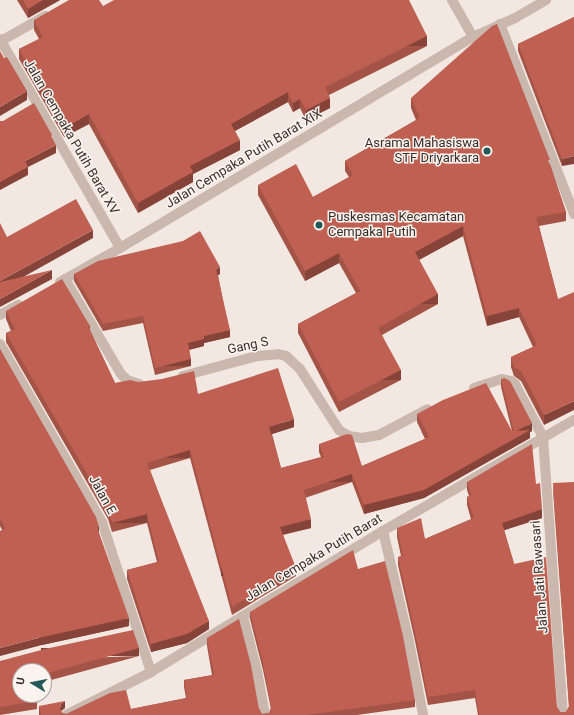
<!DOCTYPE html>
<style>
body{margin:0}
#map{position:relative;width:574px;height:715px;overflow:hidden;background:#f2e8e1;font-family:Roboto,sans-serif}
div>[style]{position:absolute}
.street>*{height:10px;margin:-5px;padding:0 5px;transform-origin:5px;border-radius:5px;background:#cab7ad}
.wall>*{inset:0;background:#a45347}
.shaded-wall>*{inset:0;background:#864339;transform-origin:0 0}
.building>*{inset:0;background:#bf6052}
.dots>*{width:11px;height:11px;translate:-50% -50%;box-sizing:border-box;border:2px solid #faf3ee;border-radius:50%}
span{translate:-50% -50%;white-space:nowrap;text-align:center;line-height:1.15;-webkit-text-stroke:3px #faf3ee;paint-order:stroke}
.street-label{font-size:13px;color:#392e2b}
.poi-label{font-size:13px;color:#392e2b}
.right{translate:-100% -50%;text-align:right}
.left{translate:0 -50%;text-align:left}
.north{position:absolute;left:12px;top:663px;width:40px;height:40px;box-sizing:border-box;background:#faf3ee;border:1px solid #ada4a0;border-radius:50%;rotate:280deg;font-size:11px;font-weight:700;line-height:16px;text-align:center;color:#392e2b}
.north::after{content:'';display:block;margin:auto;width:14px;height:18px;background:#235956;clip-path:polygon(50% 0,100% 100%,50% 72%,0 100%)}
</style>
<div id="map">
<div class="street">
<i style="left:452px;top:0;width:43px;rotate:60.4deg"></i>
<i style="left:500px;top:24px;width:204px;rotate:68.7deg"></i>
<i style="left:0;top:39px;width:241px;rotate:60.1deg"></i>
<i style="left:1px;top:41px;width:51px;rotate:-29.6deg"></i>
<i style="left:65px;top:279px;width:110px;rotate:59.5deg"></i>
<i style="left:121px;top:374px;width:8px;rotate:45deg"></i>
<i style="left:127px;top:380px;width:13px;rotate:18deg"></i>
<i style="left:60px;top:282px;width:69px;rotate:-29.5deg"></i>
<i style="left:120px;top:248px;width:411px;rotate:-30.9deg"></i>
<i style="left:473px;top:37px;width:46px;rotate:-24.3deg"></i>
<i style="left:515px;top:18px;width:36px;rotate:-30deg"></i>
<i style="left:0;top:315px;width:21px;rotate:-29deg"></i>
<i style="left:0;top:344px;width:205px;rotate:60.2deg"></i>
<i style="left:102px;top:522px;width:158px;rotate:71.9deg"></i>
<i style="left:183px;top:376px;width:77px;rotate:-15.1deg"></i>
<i style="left:257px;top:356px;width:21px;rotate:-5deg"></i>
<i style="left:278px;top:354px;width:8px;rotate:14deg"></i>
<i style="left:286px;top:356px;width:19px;rotate:43deg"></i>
<i style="left:300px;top:369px;width:72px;rotate:57.4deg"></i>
<i style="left:339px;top:430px;width:12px;rotate:31deg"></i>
<i style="left:349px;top:436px;width:13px;rotate:9deg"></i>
<i style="left:362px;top:438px;width:17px;rotate:-10deg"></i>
<i style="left:379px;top:435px;width:55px;rotate:-28deg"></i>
<i style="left:474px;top:388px;width:29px;rotate:-18deg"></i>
<i style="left:502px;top:379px;width:9px;rotate:13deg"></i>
<i style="left:511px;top:381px;width:5px;rotate:37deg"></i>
<i style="left:515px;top:384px;width:60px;rotate:62.2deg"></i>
<i style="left:543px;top:437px;width:279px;rotate:85.9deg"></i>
<i style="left:383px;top:531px;width:114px;rotate:76.8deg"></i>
<i style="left:409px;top:642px;width:74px;rotate:79.1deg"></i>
<i style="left:243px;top:616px;width:57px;rotate:75.7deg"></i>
<i style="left:257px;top:671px;width:45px;rotate:79.7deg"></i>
<i style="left:66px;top:715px;width:95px;rotate:-26.8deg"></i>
<i style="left:151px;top:672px;width:271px;rotate:-31.3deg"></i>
<i style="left:383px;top:531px;width:221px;rotate:-30.2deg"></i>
</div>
<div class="wall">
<i style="clip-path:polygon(17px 0,60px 0,28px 18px)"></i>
<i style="clip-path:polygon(103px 6px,427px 46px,329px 95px,330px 108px,306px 120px,300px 108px,293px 112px,288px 102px,235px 131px,240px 150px,193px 174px,193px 182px,138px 213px,89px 124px,64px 137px,19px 59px,19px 49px,39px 39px,34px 30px,34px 20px)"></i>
<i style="clip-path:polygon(574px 17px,562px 166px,518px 51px,518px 44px)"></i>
<i style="clip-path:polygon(411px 98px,550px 164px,566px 212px,566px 221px,539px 226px,558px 299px,544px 425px,521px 381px,514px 376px,511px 367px,511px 357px,533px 347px,519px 317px,487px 326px,463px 236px,419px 260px,438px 304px,382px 335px,401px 380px,339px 412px,298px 333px,298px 324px,356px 293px,339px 263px,305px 281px,258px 195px,258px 185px,313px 197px,349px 177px,345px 171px,345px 161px,416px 120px,411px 108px)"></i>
<i style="clip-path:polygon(74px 274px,220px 274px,218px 275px,230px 337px,204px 343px,204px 346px,189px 350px,191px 366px,155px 375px,143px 323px,103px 331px,74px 281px)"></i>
<i style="clip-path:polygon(6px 311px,90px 326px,90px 330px,115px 383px,138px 382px,198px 394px,294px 427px,272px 434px,281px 468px,321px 457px,319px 452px,319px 444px,362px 466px,425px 439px,417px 422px,417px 414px,512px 431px,501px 387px,501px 379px,532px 431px,530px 432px,530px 438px,424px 498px,364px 514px,352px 482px,305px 498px,311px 528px,283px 535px,296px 576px,232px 615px,190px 458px,150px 470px,209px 629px,187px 643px,151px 652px,127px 579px,127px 570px,157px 562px,147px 523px,112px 532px,108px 519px,6px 342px,6px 333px,11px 331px,6px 319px)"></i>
<i style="clip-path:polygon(0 349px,99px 534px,129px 626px,42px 645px,2px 530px,0 526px)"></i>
<i style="clip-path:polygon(467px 482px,536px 484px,542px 518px,504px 530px,557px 707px,560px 712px,566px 712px,569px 707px,553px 491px,553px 483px,574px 715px,478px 715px,475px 698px,428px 705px,415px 641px,398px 565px,398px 557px,401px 556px,397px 537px,397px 528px,425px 539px,471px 519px,467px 505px,467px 497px,469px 496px,467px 490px)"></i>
<i style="clip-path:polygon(358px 569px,415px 700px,415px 707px,357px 715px,39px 715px,39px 706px,65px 708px,61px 711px,62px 713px,66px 714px,131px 709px,186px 698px,184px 687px,184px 680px,212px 675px,207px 646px,207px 638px,259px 709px,262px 714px,269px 713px,271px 709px,263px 670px,250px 619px,250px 612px)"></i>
<i style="clip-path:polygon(139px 656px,44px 682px,44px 671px,20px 671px,37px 701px,37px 709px,0 715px,0 661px)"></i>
</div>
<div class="shaded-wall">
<i style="clip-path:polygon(43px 0,60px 0,28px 18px,28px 9px)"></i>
<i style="left:427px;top:36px;width:10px;height:114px;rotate:90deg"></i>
<i style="clip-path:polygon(27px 91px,27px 100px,0 116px,0 107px)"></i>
<i style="clip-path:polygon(288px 92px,288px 102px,231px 133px,231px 124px)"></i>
<i style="clip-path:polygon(330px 98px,330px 108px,306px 120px,306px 110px)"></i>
<i style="clip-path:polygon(300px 99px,300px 108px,293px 112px,293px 103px)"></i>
<i style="clip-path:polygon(89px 114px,89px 124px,64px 137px,64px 128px)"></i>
<i style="clip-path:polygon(240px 140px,240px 150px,193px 174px,193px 182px,138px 213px,138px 203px,190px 166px)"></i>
<i style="clip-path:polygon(56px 145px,56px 153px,28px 167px,28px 175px,0 190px,0 182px,25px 161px)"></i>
<i style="clip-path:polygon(574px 156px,574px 164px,562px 166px,562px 159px)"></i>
<i style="clip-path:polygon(463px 226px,463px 236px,415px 262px,415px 252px)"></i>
<i style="clip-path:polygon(93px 230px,93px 238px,0 290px,0 281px)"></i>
<i style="clip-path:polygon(339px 253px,339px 263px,305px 281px,305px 271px)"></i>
<i style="clip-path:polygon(220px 267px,220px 274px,216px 276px,216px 269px)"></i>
<i style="clip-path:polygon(52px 270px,52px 279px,0 307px,0 299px)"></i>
<i style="left:438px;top:294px;width:10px;height:69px;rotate:90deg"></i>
<i style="clip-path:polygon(519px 308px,519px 317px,487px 326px,487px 316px)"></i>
<i style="clip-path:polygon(230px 330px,230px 337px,204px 343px,204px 346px,188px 350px,188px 343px,204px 336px)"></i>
<i style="left:191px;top:359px;width:7px;height:37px;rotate:90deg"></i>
<i style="left:401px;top:370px;width:10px;height:70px;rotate:90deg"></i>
<i style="clip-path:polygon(574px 401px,574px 410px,544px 425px,544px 415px)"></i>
<i style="clip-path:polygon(294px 419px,294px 427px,269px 435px,269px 427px)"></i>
<i style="clip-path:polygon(532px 423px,532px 431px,530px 432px,530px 438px,424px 498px,364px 514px,364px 505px)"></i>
<i style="left:190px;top:450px;width:8px;height:45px;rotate:90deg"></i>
<i style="left:352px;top:474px;width:8px;height:51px;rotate:90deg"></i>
<i style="clip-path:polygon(542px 509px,542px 518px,502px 531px,502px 523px)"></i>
<i style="left:147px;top:514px;width:9px;height:36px;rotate:90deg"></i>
<i style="clip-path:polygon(311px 519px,311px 528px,280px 535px,280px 527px)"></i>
<i style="clip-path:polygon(97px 527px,99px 527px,99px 535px)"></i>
<i style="left:296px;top:568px;width:8px;height:75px;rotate:90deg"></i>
<i style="clip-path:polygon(129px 618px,129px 626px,42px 645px,0 656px,0 648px,42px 637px)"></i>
<i style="clip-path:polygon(209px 621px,209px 629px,187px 643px,151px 652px,151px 644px)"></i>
<i style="left:139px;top:648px;width:8px;height:98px;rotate:90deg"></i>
<i style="clip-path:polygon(65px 701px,65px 708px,61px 711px,60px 708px,61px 704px)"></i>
</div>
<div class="building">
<i style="clip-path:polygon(23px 0,43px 0,28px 9px)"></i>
<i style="clip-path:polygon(69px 0,99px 0,103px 6px,114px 0,409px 0,427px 36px,325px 87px,330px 98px,306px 110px,300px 99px,293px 103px,288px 92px,231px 124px,240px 140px,190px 166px,193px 172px,138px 203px,89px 114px,64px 128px,19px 49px,43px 37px,34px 20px)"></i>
<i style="clip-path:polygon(574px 17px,574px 156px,562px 159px,518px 44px)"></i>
<i style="clip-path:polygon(497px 24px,550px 160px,548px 160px,566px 212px,536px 217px,558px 299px,574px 292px,574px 401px,544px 415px,521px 371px,514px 367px,511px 357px,537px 345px,519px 308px,487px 316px,463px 226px,415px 252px,438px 294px,378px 328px,401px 370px,339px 402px,298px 324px,360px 291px,339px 253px,305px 271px,258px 185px,296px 164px,313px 197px,353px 175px,345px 161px,420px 118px,411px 98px,492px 26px)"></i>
<i style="clip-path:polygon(0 51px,4px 58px,7px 57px,27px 91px,0 107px)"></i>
<i style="clip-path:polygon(34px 103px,52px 135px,51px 136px,56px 145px,25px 161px,28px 167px,0 182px,0 121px,3px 121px)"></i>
<i style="clip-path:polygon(76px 199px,93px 230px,0 281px,0 223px,7px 237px)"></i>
<i style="clip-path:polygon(200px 231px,220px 267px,216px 269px,230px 330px,204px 336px,204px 339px,188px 343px,191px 359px,155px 368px,143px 316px,103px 324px,74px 274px,98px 261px,183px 241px)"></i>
<i style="clip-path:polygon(52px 270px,0 299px,0 282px)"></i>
<i style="clip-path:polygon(62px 279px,90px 326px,88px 326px,115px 383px,130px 380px,138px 382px,162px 379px,194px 371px,198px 394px,278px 368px,294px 419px,269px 427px,281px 468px,324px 457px,319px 444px,347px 434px,352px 435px,362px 466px,429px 437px,417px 414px,443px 400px,486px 383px,512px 431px,530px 430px,424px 490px,364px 505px,352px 474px,304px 490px,311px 519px,280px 527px,296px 568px,232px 607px,190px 450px,147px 463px,209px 621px,187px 634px,151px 644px,127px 570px,159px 562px,147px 514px,112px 523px,108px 510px,6px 333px,15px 329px,6px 311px)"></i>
<i style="clip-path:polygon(0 349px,96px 517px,99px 527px,97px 527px,129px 618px,42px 637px,0 648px,0 531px,5px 528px,0 518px)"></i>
<i style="clip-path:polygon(504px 378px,510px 381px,532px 423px,514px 432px,501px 379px)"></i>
<i style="clip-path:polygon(532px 444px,536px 484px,540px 483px,542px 509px,502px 523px,514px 564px,546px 557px,557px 707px,560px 712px,566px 712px,569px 706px,553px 483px,574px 482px,574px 715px,479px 715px,475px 690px,428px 697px,415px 632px,398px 557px,403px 556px,397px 528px,421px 518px,425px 539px,474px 518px,467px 497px,471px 495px,467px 482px)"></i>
<i style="clip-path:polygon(353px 550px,358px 569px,385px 561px,403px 636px,415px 700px,307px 715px,41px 715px,39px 706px,65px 701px,61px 704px,60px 708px,62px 713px,66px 714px,110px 693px,126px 690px,131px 709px,187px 698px,184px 680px,214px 675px,207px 638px,239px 619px,251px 665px,259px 709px,262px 714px,269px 713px,271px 707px,263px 663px,250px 612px)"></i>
<i style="clip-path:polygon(133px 630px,139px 648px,44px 674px,44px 671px,20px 671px,20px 695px,35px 695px,37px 701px,0 707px,0 661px,45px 649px)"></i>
</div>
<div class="dots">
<i style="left:487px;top:151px;background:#235956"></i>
<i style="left:319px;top:225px;background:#235956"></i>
</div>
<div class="street-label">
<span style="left:71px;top:137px;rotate:60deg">Jalan Cempaka Putih Barat XV</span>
<span style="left:244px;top:159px;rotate:-31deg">Jalan Cempaka Putih Barat XIX</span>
<span style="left:248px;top:346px;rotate:-12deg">Gang S</span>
<span style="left:102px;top:495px;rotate:61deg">Jalan E</span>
<span style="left:314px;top:558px;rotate:-31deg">Jalan Cempaka Putih Barat</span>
<span style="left:540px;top:577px;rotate:-94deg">Jalan Jati Rawasari</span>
</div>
<div class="poi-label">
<span class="right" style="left:479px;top:151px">Asrama Mahasiswa<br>STF Driyarkara</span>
<span class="left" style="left:328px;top:225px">Puskesmas Kecamatan<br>Cempaka Putih</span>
</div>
<div class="north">U</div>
</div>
